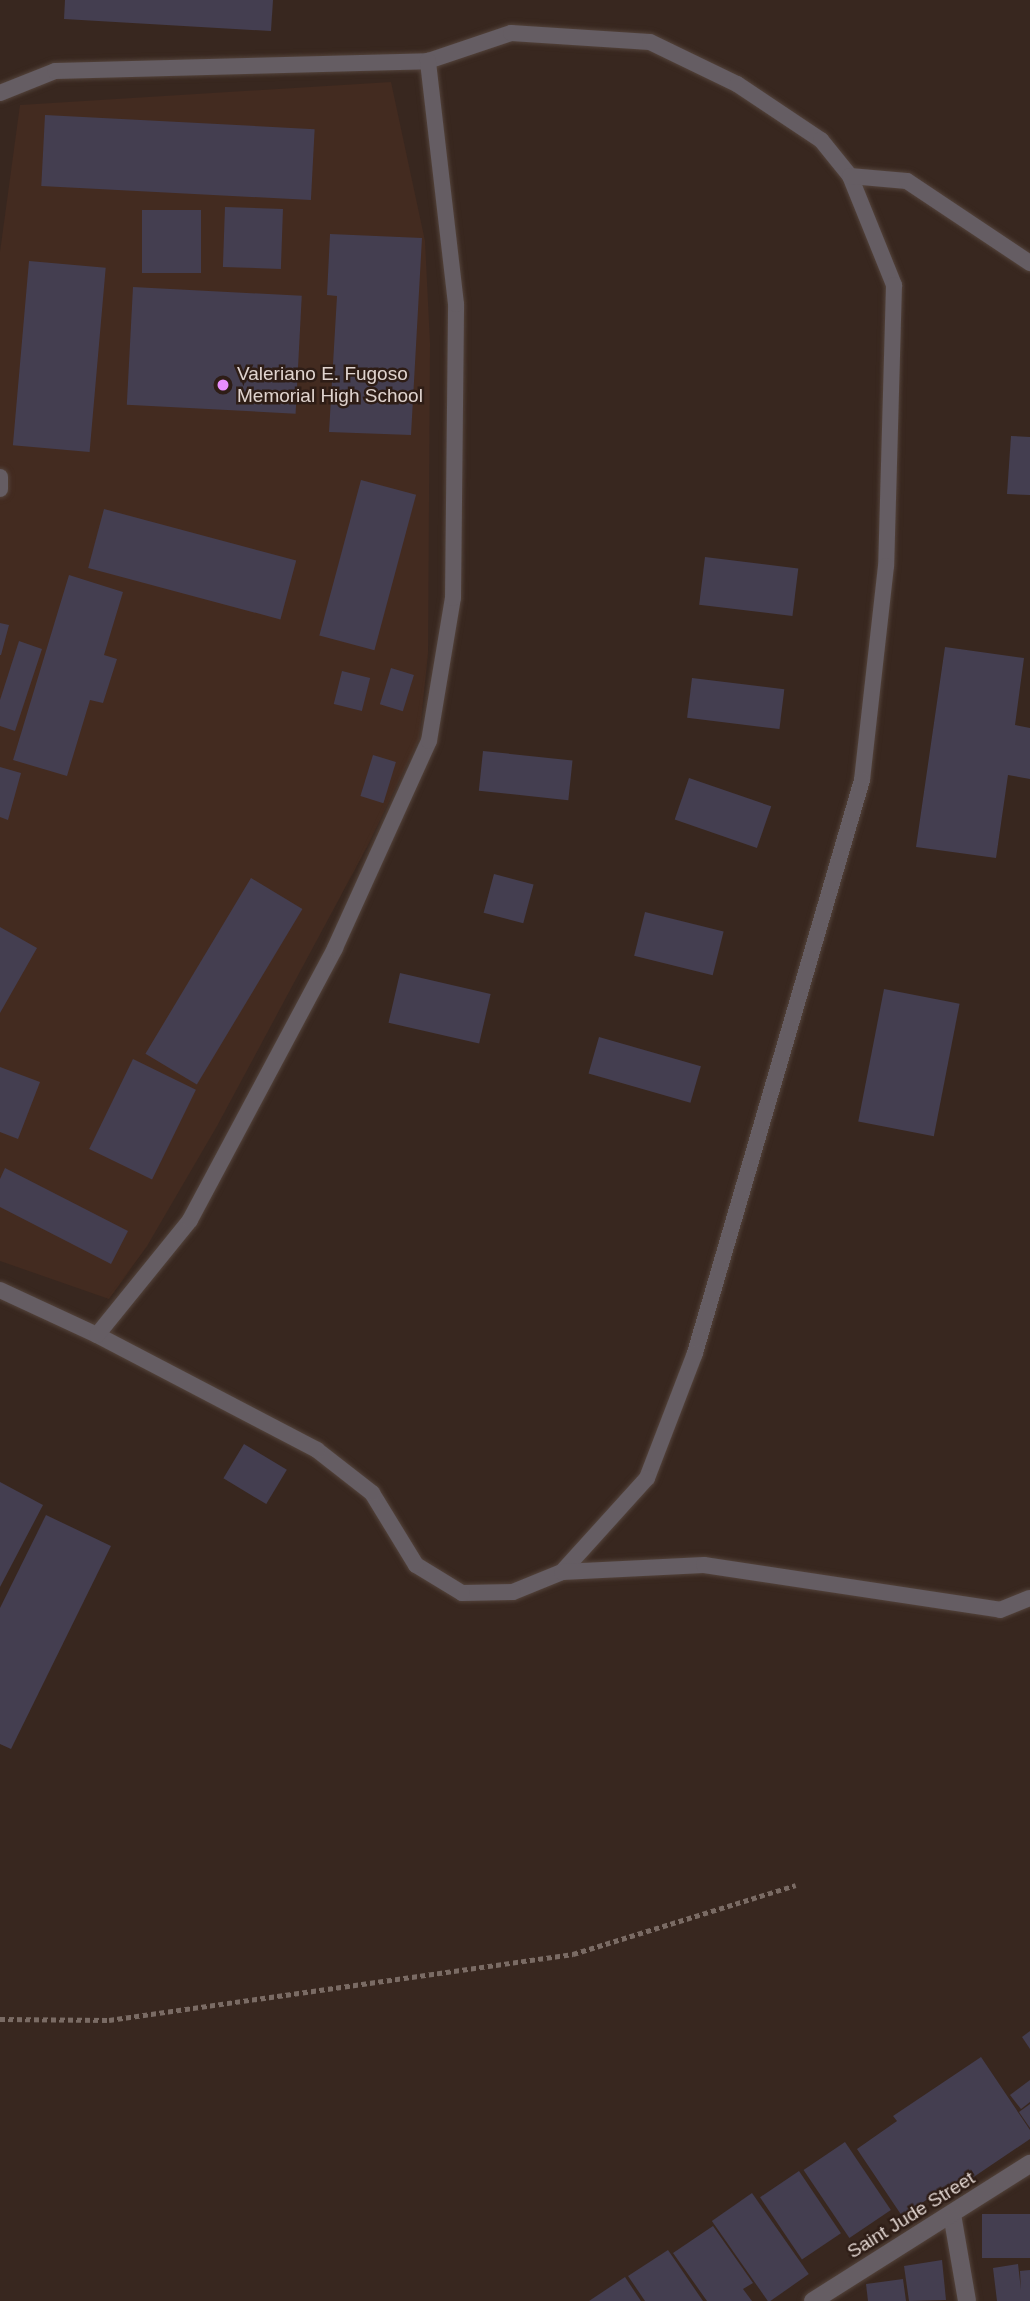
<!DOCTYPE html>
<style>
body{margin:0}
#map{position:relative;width:1030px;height:2301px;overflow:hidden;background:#38271f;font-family:Helvetica,sans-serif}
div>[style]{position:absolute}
.built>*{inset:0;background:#432b20}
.building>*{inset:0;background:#443e50;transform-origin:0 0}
.path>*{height:4.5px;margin-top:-2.25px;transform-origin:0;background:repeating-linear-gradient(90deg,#7a6b64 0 5px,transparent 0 8.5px)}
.roads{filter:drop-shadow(0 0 2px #53433b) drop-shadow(0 0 2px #53433b)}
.service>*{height:16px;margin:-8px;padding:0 8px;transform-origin:8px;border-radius:8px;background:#655d63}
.minor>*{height:18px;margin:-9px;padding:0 9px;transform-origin:9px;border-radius:9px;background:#655d63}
.dots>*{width:19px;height:19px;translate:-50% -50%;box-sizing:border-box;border:4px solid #2e1d16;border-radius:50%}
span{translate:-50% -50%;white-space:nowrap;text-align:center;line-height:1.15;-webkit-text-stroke:5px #2e1d16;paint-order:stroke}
.poi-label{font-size:19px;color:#e0d4cf}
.left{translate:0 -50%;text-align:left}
.street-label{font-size:19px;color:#e0d4cf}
</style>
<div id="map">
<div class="built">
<i style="clip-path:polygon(391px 82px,425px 241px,430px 343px,428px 654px,419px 739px,368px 845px,217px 1126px,147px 1246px,109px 1299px,0 1261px,0 252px,20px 105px)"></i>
</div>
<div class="building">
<i style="clip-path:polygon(65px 0,273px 0,271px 31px,64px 19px)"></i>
<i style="left:45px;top:115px;width:270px;height:71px;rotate:3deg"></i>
<i style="left:225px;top:207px;width:58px;height:60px;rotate:2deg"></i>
<i style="left:142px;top:210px;width:59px;height:63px"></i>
<i style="clip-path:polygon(330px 234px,422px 238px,411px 435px,329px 432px,337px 296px,327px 295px)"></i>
<i style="left:29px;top:261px;width:77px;height:185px;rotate:5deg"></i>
<i style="left:133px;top:287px;width:169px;height:118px;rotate:3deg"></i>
<i style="clip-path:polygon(1011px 436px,1030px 437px,1030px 495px,1007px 494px)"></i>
<i style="left:361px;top:480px;width:57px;height:161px;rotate:15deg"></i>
<i style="left:104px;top:509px;width:199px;height:61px;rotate:15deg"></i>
<i style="left:705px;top:557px;width:94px;height:48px;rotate:7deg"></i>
<i style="clip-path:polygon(69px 575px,123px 592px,104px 655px,117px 659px,103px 703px,90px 700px,67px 776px,13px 760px)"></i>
<i style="clip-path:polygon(0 623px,9px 625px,1px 655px,0 655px)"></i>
<i style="clip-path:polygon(19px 641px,42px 649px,15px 731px,0 726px,0 700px)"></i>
<i style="clip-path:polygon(945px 647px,1024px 658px,1015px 725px,1030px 728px,1030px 779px,1008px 775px,996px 858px,916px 847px)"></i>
<i style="left:391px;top:668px;width:24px;height:38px;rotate:17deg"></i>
<i style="left:342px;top:671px;width:29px;height:34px;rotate:14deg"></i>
<i style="left:692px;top:678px;width:93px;height:40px;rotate:7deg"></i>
<i style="left:483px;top:751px;width:90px;height:40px;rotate:6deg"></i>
<i style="left:373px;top:755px;width:24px;height:43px;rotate:17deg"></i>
<i style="clip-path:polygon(0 767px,21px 773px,8px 820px,0 817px)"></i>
<i style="left:689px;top:778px;width:87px;height:44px;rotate:19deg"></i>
<i style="left:494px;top:874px;width:41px;height:40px;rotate:15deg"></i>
<i style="left:251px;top:878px;width:60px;height:205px;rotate:31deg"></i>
<i style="left:645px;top:912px;width:81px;height:45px;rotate:14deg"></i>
<i style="clip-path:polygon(0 927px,37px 948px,0 1013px)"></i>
<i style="left:400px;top:973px;width:93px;height:51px;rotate:13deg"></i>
<i style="left:884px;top:989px;width:77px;height:135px;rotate:11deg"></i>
<i style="left:599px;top:1037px;width:106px;height:38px;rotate:16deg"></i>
<i style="left:133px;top:1059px;width:70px;height:100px;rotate:26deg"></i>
<i style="clip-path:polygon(0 1067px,40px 1082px,18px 1139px,0 1132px)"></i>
<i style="clip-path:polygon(5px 1168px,128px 1231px,111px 1264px,0 1207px,0 1179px)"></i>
<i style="left:244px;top:1444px;width:50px;height:40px;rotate:31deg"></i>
<i style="clip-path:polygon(0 1482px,43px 1505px,0 1587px)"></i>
<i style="clip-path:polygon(46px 1515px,111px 1546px,11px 1749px,0 1744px,0 1608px)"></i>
<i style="clip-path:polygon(1030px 2031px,1030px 2049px,1022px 2037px)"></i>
<i style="clip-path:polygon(981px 2057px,1030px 2130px,1030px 2139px,947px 2195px,943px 2189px,902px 2216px,857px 2149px,897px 2121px,893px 2116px)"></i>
<i style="clip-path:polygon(1030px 2080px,1030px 2102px,1021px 2109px,1010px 2095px)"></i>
<i style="clip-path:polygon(1030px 2104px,1030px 2128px,1019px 2112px)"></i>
<i style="left:845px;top:2142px;width:82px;height:50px;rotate:56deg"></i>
<i style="left:799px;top:2171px;width:75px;height:47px;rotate:56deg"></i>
<i style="left:752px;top:2193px;width:99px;height:49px;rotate:55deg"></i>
<i style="left:1030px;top:2214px;width:44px;height:48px;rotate:90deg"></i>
<i style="clip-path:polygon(713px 2226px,753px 2283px,743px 2289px,752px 2301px,707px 2301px,673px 2253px)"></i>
<i style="clip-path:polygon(668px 2250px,703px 2301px,645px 2301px,628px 2276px)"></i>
<i style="clip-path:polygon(942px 2260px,946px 2300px,909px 2301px,904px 2266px)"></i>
<i style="clip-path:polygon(1018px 2264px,1021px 2290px,1020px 2271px,1030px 2270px,1030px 2301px,997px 2301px,993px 2268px)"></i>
<i style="clip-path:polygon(625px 2277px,641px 2301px,589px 2301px)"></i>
<i style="clip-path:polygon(903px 2279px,906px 2301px,868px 2301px,866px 2284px)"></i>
</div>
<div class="path">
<i style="left:0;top:2019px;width:109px;rotate:0.5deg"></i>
<i style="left:109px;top:2020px;width:469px;rotate:-8.1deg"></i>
<i style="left:573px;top:1954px;width:233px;rotate:-17.2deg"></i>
</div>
<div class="roads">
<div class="service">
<i style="left:0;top:93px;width:59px;rotate:-21.8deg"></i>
<i style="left:55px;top:71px;width:373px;rotate:-1.5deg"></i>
<i style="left:428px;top:61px;width:88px;rotate:-18.6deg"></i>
<i style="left:511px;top:33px;width:139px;rotate:3.7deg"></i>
<i style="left:650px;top:42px;width:97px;rotate:25.8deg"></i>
<i style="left:737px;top:84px;width:101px;rotate:33.7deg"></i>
<i style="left:821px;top:140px;width:46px;rotate:51.1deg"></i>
<i style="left:850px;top:176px;width:118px;rotate:68deg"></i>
<i style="left:894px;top:285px;width:281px;rotate:91.6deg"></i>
<i style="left:886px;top:566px;width:215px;rotate:96.4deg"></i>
<i style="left:862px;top:780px;width:597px;rotate:106.25deg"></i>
<i style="left:695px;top:1353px;width:134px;rotate:111deg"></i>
<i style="left:647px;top:1478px;width:127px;rotate:132.1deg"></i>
<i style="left:562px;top:1572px;width:53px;rotate:157.8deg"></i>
<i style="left:513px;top:1592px;width:51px;rotate:178.9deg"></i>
<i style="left:462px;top:1593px;width:54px;rotate:-148.7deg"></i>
<i style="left:416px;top:1565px;width:84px;rotate:-121.4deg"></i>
<i style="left:372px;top:1493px;width:70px;rotate:-142deg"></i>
<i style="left:317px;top:1450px;width:248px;rotate:-152.4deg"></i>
<i style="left:97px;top:1335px;width:107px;rotate:-155.1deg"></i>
<i style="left:850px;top:176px;width:57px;rotate:5deg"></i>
<i style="left:907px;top:181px;width:148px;rotate:33.7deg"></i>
<i style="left:0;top:477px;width:12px;rotate:90deg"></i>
<i style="left:97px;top:1335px;width:148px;rotate:-51deg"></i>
<i style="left:190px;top:1220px;width:308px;rotate:-61.9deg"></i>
<i style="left:335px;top:948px;width:227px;rotate:-65.6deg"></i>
<i style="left:429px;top:741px;width:145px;rotate:-80.5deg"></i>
<i style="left:453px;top:598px;width:294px;rotate:-89.4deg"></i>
<i style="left:456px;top:304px;width:245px;rotate:-96.6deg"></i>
<i style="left:562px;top:1572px;width:142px;rotate:-2.8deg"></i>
<i style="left:704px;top:1565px;width:299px;rotate:8.6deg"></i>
<i style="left:1000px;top:1610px;width:32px;rotate:-22deg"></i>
</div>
<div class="minor">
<i style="left:952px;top:2214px;width:88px;rotate:80.2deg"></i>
<i style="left:813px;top:2301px;width:257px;rotate:-32.3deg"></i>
</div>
</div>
<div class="dots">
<i style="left:223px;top:385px;background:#e98dfe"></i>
</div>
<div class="poi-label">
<span class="left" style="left:237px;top:385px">Valeriano E. Fugoso<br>Memorial High School</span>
</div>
<div class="street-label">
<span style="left:911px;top:2215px;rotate:-32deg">Saint Jude Street</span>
</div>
</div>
